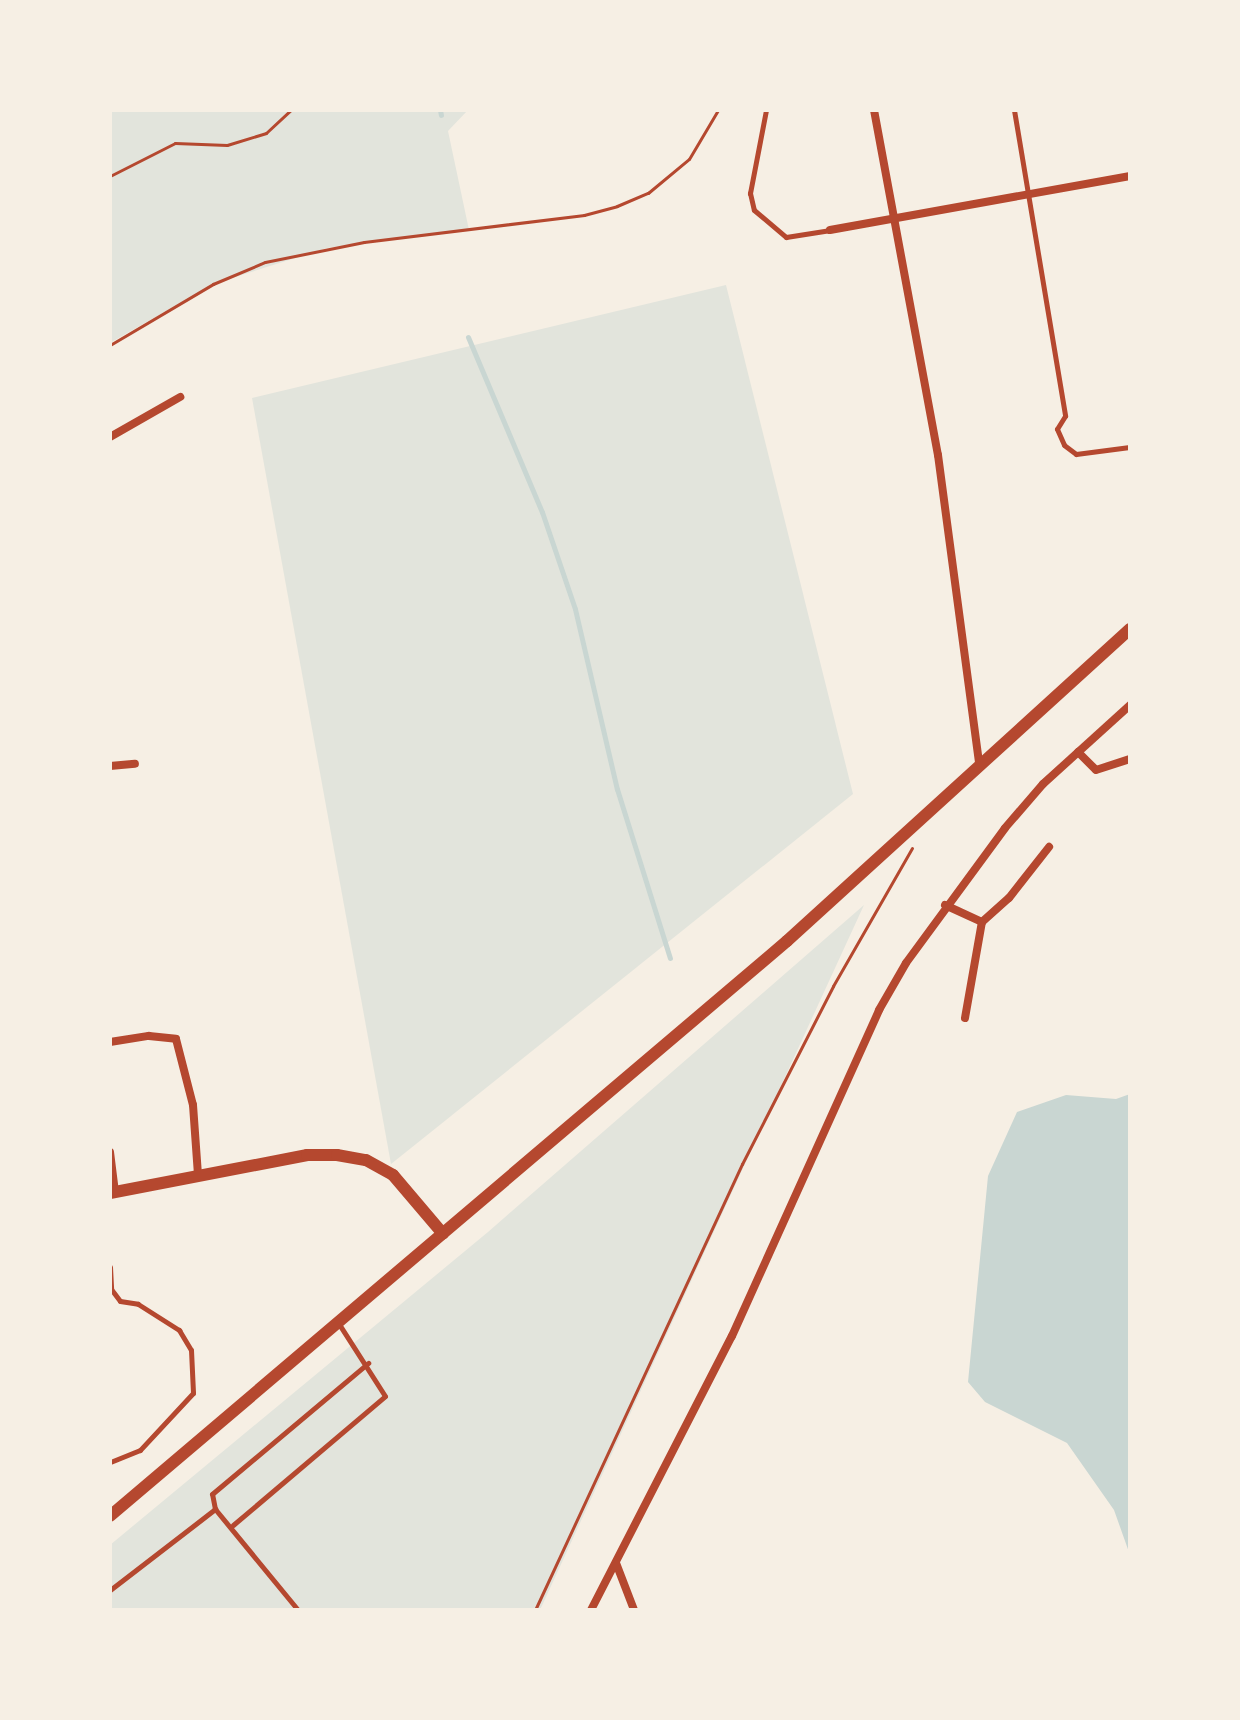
<!DOCTYPE html>
<style>
body{margin:0}
#map{position:relative;width:1240px;height:1720px;overflow:hidden;background:#f6efe4;font-family:"Zilla Slab",serif}
div>[style]{position:absolute}
.green>*{inset:0;background:#e2e4dc}
.water>*{inset:0;background:#c9d6d2}
.stream>*{height:5px;margin:-2.5px;padding:0 2.5px;transform-origin:2.5px;border-radius:2.5px;background:#c9d6d2}
.path>*{height:3px;margin:-1.5px;padding:0 1.5px;transform-origin:1.5px;border-radius:1.5px;background:#b5482f}
.service>*{height:5px;margin:-2.5px;padding:0 2.5px;transform-origin:2.5px;border-radius:2.5px;background:#b5482f}
.minor>*{height:8px;margin:-4px;padding:0 4px;transform-origin:4px;border-radius:4px;background:#b5482f}
.tertiary>*{height:12px;margin:-6px;padding:0 6px;transform-origin:6px;border-radius:6px;background:#b5482f}
span{translate:-50% -50%;white-space:nowrap;text-align:center;line-height:1.15;-webkit-text-stroke:8px #f6efe4;paint-order:stroke}
.frame{position:absolute;inset:0;border:112px solid #f6efe4;pointer-events:none}
</style>
<div id="map">
<div class="green">
<i style="clip-path:polygon(110px 110px,468px 110px,448px 131px,469px 230px,327px 248px,213px 284px,110px 343px)"></i>
<i style="clip-path:polygon(726px 285px,853px 794px,391px 1164px,252px 398px)"></i>
<i style="clip-path:polygon(864px 905px,540px 1610px,110px 1610px,110px 1545px,488px 1232px)"></i>
</div>
<div class="water">
<i style="clip-path:polygon(1130px 1094px,1130px 1555px,1114px 1510px,1067px 1443px,985px 1402px,968px 1382px,988px 1176px,1017px 1112px,1066px 1095px,1116px 1099px)"></i>
</div>
<div class="stream">
<i style="left:440px;top:110px;width:5px;rotate:79deg"></i>
<i style="left:468px;top:337px;width:190px;rotate:67.1deg"></i>
<i style="left:542px;top:512px;width:102px;rotate:71.2deg"></i>
<i style="left:575px;top:609px;width:185px;rotate:76.9deg"></i>
<i style="left:617px;top:789px;width:177px;rotate:72.6deg"></i>
</div>
<div class="path">
<i style="left:110px;top:176px;width:73px;rotate:-26.9deg"></i>
<i style="left:175px;top:143px;width:52px;rotate:2.2deg"></i>
<i style="left:227px;top:145px;width:41px;rotate:-17.1deg"></i>
<i style="left:266px;top:133px;width:34px;rotate:-43deg"></i>
<i style="left:110px;top:345px;width:120px;rotate:-30.6deg"></i>
<i style="left:213px;top:284px;width:56px;rotate:-22.9deg"></i>
<i style="left:265px;top:262px;width:101px;rotate:-11.4deg"></i>
<i style="left:364px;top:242px;width:222px;rotate:-7deg"></i>
<i style="left:584px;top:215px;width:34px;rotate:-15deg"></i>
<i style="left:617px;top:206px;width:34px;rotate:-23deg"></i>
<i style="left:648px;top:193px;width:53px;rotate:-39.7deg"></i>
<i style="left:689px;top:159px;width:57px;rotate:-59.4deg"></i>
<i style="left:535px;top:1610px;width:492px;rotate:-65.1deg"></i>
<i style="left:742px;top:1164px;width:200px;rotate:-62.9deg"></i>
<i style="left:833px;top:986px;width:159px;rotate:-60.2deg"></i>
</div>
<div class="service">
<i style="left:766px;top:110px;width:85px;rotate:100.9deg"></i>
<i style="left:750px;top:193px;width:17px;rotate:77deg"></i>
<i style="left:754px;top:210px;width:42px;rotate:40.2deg"></i>
<i style="left:786px;top:237px;width:45px;rotate:-9deg"></i>
<i style="left:1014px;top:110px;width:310px;rotate:80.5deg"></i>
<i style="left:1065px;top:416px;width:15px;rotate:122deg"></i>
<i style="left:1057px;top:429px;width:17px;rotate:66deg"></i>
<i style="left:1064px;top:445px;width:15px;rotate:37deg"></i>
<i style="left:1076px;top:454px;width:54px;rotate:-7.4deg"></i>
<i style="left:110px;top:1267px;width:22px;rotate:87deg"></i>
<i style="left:111px;top:1289px;width:15px;rotate:53deg"></i>
<i style="left:120px;top:1301px;width:18px;rotate:9deg"></i>
<i style="left:138px;top:1304px;width:49px;rotate:32.4deg"></i>
<i style="left:179px;top:1330px;width:23px;rotate:59deg"></i>
<i style="left:191px;top:1350px;width:43px;rotate:87.3deg"></i>
<i style="left:193px;top:1393px;width:78px;rotate:132.9deg"></i>
<i style="left:140px;top:1450px;width:32px;rotate:158deg"></i>
<i style="left:233px;top:1525px;width:199px;rotate:-40.3deg"></i>
<i style="left:385px;top:1396px;width:85px;rotate:-122.6deg"></i>
<i style="left:110px;top:1590px;width:133px;rotate:-37.6deg"></i>
<i style="left:298px;top:1610px;width:131px;rotate:-129.4deg"></i>
<i style="left:215px;top:1509px;width:15px;rotate:-101deg"></i>
<i style="left:212px;top:1494px;width:204px;rotate:-40deg"></i>
<i style="left:804px;top:1610px;width:24px"></i>
</div>
<div class="minor">
<i style="left:874px;top:110px;width:351px;rotate:79.5deg"></i>
<i style="left:938px;top:455px;width:310px;rotate:82.4deg"></i>
<i style="left:830px;top:230px;width:305px;rotate:-10.2deg"></i>
<i style="left:110px;top:437px;width:81px;rotate:-29.7deg"></i>
<i style="left:1078px;top:752px;width:25px;rotate:45deg"></i>
<i style="left:1096px;top:770px;width:36px;rotate:-18deg"></i>
<i style="left:110px;top:766px;width:25px;rotate:-5deg"></i>
<i style="left:945px;top:905px;width:41px;rotate:24.7deg"></i>
<i style="left:982px;top:922px;width:36px;rotate:-42deg"></i>
<i style="left:1009px;top:898px;width:65px;rotate:-51.9deg"></i>
<i style="left:965px;top:1018px;width:97px;rotate:-80deg"></i>
<i style="left:110px;top:1042px;width:39px;rotate:-9deg"></i>
<i style="left:149px;top:1036px;width:27px;rotate:6deg"></i>
<i style="left:176px;top:1039px;width:68px;rotate:75.6deg"></i>
<i style="left:193px;top:1105px;width:69px;rotate:85.9deg"></i>
<i style="left:110px;top:1152px;width:40px;rotate:82.9deg"></i>
<i style="left:616px;top:1563px;width:50px;rotate:69deg"></i>
<i style="left:591px;top:1610px;width:308px;rotate:-62.8deg"></i>
<i style="left:732px;top:1336px;width:358px;rotate:-65.7deg"></i>
<i style="left:879px;top:1010px;width:54px;rotate:-60.1deg"></i>
<i style="left:906px;top:963px;width:167px;rotate:-53.7deg"></i>
<i style="left:1005px;top:828px;width:58px;rotate:-49.2deg"></i>
<i style="left:1043px;top:784px;width:118px;rotate:-42.2deg"></i>
</div>
<div class="tertiary">
<i style="left:110px;top:1193px;width:201px;rotate:-10.9deg"></i>
<i style="left:307px;top:1155px;width:30px"></i>
<i style="left:337px;top:1155px;width:29px;rotate:10deg"></i>
<i style="left:366px;top:1160px;width:31px;rotate:29deg"></i>
<i style="left:393px;top:1175px;width:77px;rotate:49.7deg"></i>
<i style="left:110px;top:1516px;width:888px;rotate:-40.34deg"></i>
<i style="left:787px;top:941px;width:464px;rotate:-42.3deg"></i>
</div>
<div class="frame"></div>
</div>
